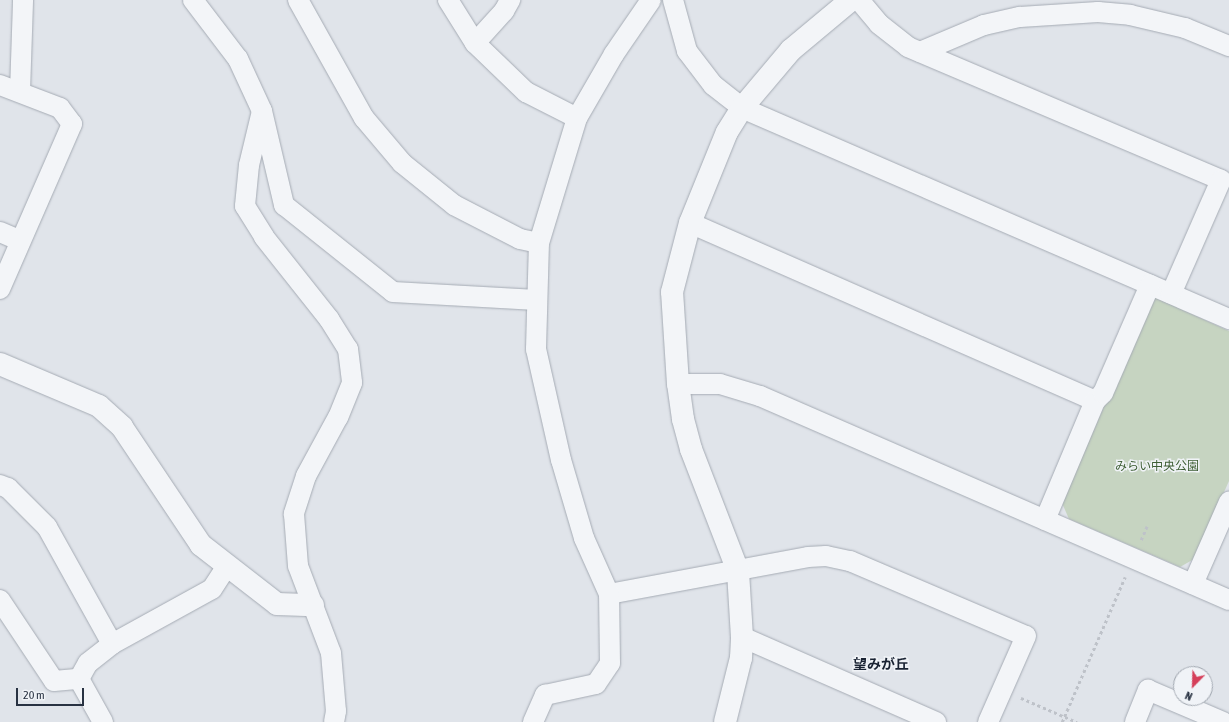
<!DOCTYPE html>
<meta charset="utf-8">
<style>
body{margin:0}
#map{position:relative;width:1229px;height:722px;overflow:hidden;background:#e0e4ea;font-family:"Asap Condensed","Noto Sans JP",sans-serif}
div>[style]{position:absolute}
.green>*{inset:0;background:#c6d4c1}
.path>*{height:2.5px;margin-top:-1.25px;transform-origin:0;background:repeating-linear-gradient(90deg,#bec2c9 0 3px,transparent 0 6px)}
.roads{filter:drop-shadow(0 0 1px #a5abb4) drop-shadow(0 0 1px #a5abb4)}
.minor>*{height:20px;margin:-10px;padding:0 10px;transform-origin:10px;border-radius:10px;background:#f3f5f8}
.tertiary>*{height:22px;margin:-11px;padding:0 11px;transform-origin:11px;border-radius:11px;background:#f3f5f8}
span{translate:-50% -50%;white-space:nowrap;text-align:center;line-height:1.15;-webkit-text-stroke:3px #f0f3f7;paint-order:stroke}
.park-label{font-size:12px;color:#3d5e34}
.quarter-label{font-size:14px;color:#1a2333;font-weight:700}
.north{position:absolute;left:1173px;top:666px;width:40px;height:40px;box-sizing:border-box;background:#f0f3f7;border:1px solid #a0a6af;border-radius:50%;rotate:203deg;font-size:11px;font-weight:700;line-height:16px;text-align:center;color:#283242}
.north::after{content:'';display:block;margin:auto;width:14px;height:18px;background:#d53f5a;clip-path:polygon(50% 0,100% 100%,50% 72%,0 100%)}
.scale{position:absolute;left:16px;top:688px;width:68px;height:18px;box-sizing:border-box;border:2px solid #283242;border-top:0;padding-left:5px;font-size:12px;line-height:14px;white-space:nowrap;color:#283242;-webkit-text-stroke:3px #f0f3f7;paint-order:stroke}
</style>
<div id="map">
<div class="green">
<i style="clip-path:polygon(1152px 296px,1229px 331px,1229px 481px,1194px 559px,1180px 567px,1069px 519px,1062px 503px)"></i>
</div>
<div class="path">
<i style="left:1141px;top:540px;width:15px;rotate:-67deg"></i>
<i style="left:1021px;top:698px;width:61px;rotate:23.2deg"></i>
<i style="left:1062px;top:722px;width:158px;rotate:-66.5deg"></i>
</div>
<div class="roads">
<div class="minor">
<i style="left:193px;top:0;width:74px;rotate:52.7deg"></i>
<i style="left:238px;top:59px;width:57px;rotate:65.2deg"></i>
<i style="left:262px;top:111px;width:97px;rotate:76.8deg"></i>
<i style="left:284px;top:205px;width:139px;rotate:38.6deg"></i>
<i style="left:393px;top:292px;width:144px;rotate:3.2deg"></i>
<i style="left:298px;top:0;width:135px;rotate:60.8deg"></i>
<i style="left:364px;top:118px;width:59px;rotate:49.8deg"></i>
<i style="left:402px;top:163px;width:67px;rotate:38.9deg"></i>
<i style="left:454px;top:205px;width:74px;rotate:27.3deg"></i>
<i style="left:520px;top:239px;width:19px;rotate:12deg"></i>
<i style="left:448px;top:0;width:51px;rotate:57.9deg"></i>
<i style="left:475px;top:43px;width:71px;rotate:43.9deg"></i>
<i style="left:526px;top:92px;width:57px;rotate:27deg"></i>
<i style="left:673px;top:0;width:53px;rotate:74.6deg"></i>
<i style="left:687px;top:51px;width:43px;rotate:52.6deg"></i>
<i style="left:713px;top:85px;width:37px;rotate:38deg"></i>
<i style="left:742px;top:108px;width:531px;rotate:23.43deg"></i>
<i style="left:859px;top:0;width:31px;rotate:50deg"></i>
<i style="left:879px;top:24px;width:37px;rotate:38deg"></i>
<i style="left:908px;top:47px;width:340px;rotate:23deg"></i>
<i style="left:1221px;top:180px;width:124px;rotate:113.7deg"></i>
<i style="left:475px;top:43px;width:43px;rotate:-47.8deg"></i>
<i style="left:504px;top:11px;width:13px;rotate:-61deg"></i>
<i style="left:920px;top:52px;width:69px;rotate:-22.9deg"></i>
<i style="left:984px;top:25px;width:37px;rotate:-13deg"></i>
<i style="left:1020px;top:17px;width:78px;rotate:-3.7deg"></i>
<i style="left:1098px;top:12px;width:32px;rotate:5deg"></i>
<i style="left:1130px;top:15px;width:57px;rotate:13.3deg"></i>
<i style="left:1185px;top:28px;width:48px;rotate:22.2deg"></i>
<i style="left:0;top:85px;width:64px;rotate:21deg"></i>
<i style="left:60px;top:108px;width:20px;rotate:53deg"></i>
<i style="left:72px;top:124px;width:180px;rotate:113.6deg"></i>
<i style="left:20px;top:92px;width:92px;rotate:-88.1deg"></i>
<i style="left:262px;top:111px;width:56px;rotate:103.5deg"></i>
<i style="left:249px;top:165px;width:41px;rotate:95.6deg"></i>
<i style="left:245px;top:206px;width:36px;rotate:58deg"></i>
<i style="left:264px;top:237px;width:105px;rotate:51.6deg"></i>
<i style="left:329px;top:319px;width:36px;rotate:58deg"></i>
<i style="left:348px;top:349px;width:34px;rotate:83deg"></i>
<i style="left:352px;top:383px;width:37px;rotate:112deg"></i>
<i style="left:338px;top:417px;width:67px;rotate:118.5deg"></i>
<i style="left:306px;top:476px;width:40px;rotate:108deg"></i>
<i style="left:294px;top:514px;width:52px;rotate:85.6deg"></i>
<i style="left:298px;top:566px;width:93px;rotate:69.2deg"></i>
<i style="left:331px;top:653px;width:58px;rotate:85.1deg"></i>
<i style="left:336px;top:711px;width:11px;rotate:100deg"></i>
<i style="left:690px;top:223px;width:442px;rotate:23.7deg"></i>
<i style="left:1095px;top:401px;width:129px;rotate:112.8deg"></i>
<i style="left:0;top:232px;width:21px;rotate:23deg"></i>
<i style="left:678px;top:384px;width:42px"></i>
<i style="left:720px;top:384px;width:42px;rotate:16.7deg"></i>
<i style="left:760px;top:396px;width:511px;rotate:23.51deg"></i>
<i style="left:1095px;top:401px;width:11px;rotate:-45deg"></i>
<i style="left:1103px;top:393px;width:118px;rotate:-66.5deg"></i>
<i style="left:0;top:485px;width:9px;rotate:21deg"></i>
<i style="left:8px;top:488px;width:55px;rotate:45deg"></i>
<i style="left:47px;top:527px;width:134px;rotate:60.9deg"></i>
<i style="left:1193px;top:584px;width:90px;rotate:-66.3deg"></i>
<i style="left:609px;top:594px;width:202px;rotate:-10.5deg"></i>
<i style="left:808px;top:557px;width:18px;rotate:-3deg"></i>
<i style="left:826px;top:556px;width:25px;rotate:12deg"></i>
<i style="left:850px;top:561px;width:191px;rotate:23.1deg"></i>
<i style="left:1026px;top:636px;width:94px;rotate:113.8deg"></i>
<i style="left:0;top:600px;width:97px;rotate:56.3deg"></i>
<i style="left:54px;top:681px;width:25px;rotate:-5deg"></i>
<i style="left:79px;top:679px;width:18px;rotate:-61deg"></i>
<i style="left:88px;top:663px;width:31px;rotate:-38deg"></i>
<i style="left:112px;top:644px;width:114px;rotate:-28.8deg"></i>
<i style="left:212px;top:589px;width:27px;rotate:-57deg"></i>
<i style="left:742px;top:637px;width:212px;rotate:23.7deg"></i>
<i style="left:79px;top:679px;width:49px;rotate:60.8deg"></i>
<i style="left:533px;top:722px;width:30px;rotate:-66deg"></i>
<i style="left:545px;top:695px;width:52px;rotate:-12.2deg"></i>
<i style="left:596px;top:684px;width:25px;rotate:-56deg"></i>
<i style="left:610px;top:663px;width:69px;rotate:-90.8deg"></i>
<i style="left:609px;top:594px;width:61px;rotate:-114.1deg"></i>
<i style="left:584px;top:538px;width:81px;rotate:-106.4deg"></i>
<i style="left:561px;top:460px;width:114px;rotate:-102.7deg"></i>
<i style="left:536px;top:349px;width:106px;rotate:-88.4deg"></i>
<i style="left:539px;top:243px;width:131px;rotate:-73.1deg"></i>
<i style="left:577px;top:118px;width:74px;rotate:-60deg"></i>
<i style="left:614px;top:54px;width:65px;rotate:-55.6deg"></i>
<i style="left:1135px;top:722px;width:35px;rotate:-68deg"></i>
<i style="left:1148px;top:690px;width:82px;rotate:23.1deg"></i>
</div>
<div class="tertiary">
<i style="left:0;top:364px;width:108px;rotate:23deg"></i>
<i style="left:99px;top:406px;width:31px;rotate:42deg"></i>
<i style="left:122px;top:427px;width:142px;rotate:56.2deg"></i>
<i style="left:201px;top:545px;width:96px;rotate:37.8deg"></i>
<i style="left:277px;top:604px;width:36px;rotate:2deg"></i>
<i style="left:725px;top:722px;width:66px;rotate:-76deg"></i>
<i style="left:741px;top:658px;width:21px;rotate:-87deg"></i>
<i style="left:742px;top:637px;width:66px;rotate:-93.5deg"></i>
<i style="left:738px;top:571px;width:131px;rotate:-111.1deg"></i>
<i style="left:691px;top:449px;width:31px;rotate:-105deg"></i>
<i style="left:683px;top:419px;width:35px;rotate:-98deg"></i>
<i style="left:678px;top:384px;width:92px;rotate:-93.7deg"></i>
<i style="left:672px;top:292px;width:71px;rotate:-75.4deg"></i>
<i style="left:690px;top:223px;width:98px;rotate:-67.9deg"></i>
<i style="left:727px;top:132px;width:28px;rotate:-58deg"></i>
<i style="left:742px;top:108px;width:76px;rotate:-49.8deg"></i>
<i style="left:791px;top:50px;width:78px;rotate:-39.8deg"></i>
</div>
</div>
<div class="park-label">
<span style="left:1157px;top:467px">みらい中央公園</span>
</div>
<div class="quarter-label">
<span style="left:881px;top:664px">望みが丘</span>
</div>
<div class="north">N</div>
<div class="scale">20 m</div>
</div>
